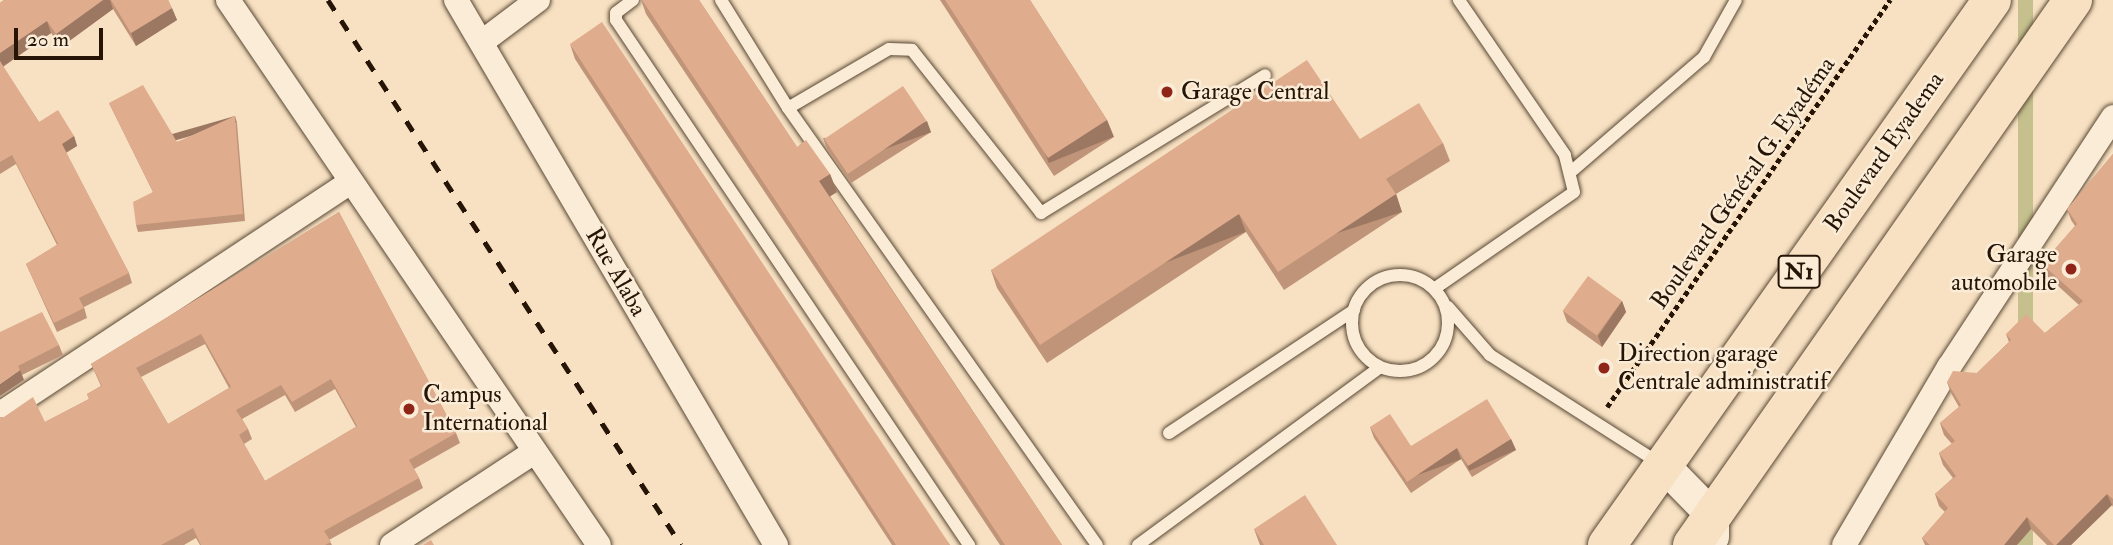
<!DOCTYPE html>
<meta charset="utf-8">
<style>
body{margin:0}
#map{position:relative;width:2113px;height:545px;overflow:hidden;background:#f7e1c2;font-family:"IM FELL Double Pica",serif}
div>[style]{position:absolute}
.green>*{inset:0;background:#c5c08e;transform-origin:0 0}
.path>*{height:4.5px;margin-top:-2.25px;transform-origin:0;background:repeating-linear-gradient(90deg,#261506 0 5px,transparent 0 8.5px)}
.roads{filter:drop-shadow(0 0 2px #5a4835) drop-shadow(0 0 2px #5a4835)}
.service>*{height:12px;margin:-6px;padding:0 6px;transform-origin:6px;border-radius:6px;background:#faecd7}
.service>.ring{margin:-6px;padding:0;box-sizing:content-box;background:none;border:12px solid #faecd7;border-radius:50%}
.minor>*{height:24px;margin:-12px;padding:0 12px;transform-origin:12px;border-radius:12px;background:#faecd7}
.tertiary>*{height:32px;margin:-16px;padding:0 16px;transform-origin:16px;border-radius:16px;background:#faecd7}
.trunk>*{height:38px;margin:-19px;padding:0 19px;transform-origin:19px;border-radius:19px;background:#f7e1c2}
.rail>*{height:5px;margin-top:-2.5px;transform-origin:0;background:repeating-linear-gradient(90deg,#261506 0 12px,transparent 0 24px)}
.wall>*{inset:0;background:#c09479}
.shaded-wall>*{inset:0;background:#9c7863;transform-origin:0 0}
.building>*{inset:0;background:#dfac8d;transform-origin:0 0}
.dots>*{width:19px;height:19px;translate:-50% -50%;box-sizing:border-box;border:4px solid #faecd7;border-radius:50%}
span{translate:-50% -50%;white-space:nowrap;text-align:center;line-height:1.15;-webkit-text-stroke:5px #faecd7;paint-order:stroke}
.shield-label span{padding:2px 5px;background:#faecd7;border:2px solid;border-radius:5px;-webkit-text-stroke-width:0}
.shield-label{font-size:23px;color:#261506;font-weight:700}
.poi-label{font-size:24px;color:#261506}
.left{translate:0 -50%;text-align:left}
.right{translate:-100% -50%;text-align:right}
.street-label{font-size:24px;color:#261506}
.scale{position:absolute;left:14px;top:28px;width:89px;height:32px;box-sizing:border-box;border:4px solid #261506;border-top:0;padding-left:9px;font-size:21px;line-height:24px;white-space:nowrap;color:#261506;-webkit-text-stroke:5px #faecd7;paint-order:stroke}
</style>
<div id="map">
<div class="green">
<i style="left:2018px;top:0;width:15px;height:576px"></i>
</div>
<div class="path">
<i style="left:1607px;top:407px;width:496px;rotate:-55.2deg"></i>
</div>
<div class="roads">
<div class="service">
<i style="left:633px;top:0;width:21px;rotate:143deg"></i>
<i style="left:616px;top:13px;width:7px;rotate:90deg"></i>
<i style="left:616px;top:20px;width:633px;rotate:56.08deg"></i>
<i style="left:721px;top:0;width:127px;rotate:58.2deg"></i>
<i style="left:788px;top:108px;width:535px;rotate:54.74deg"></i>
<i style="left:788px;top:108px;width:117px;rotate:-30.3deg"></i>
<i style="left:889px;top:49px;width:23px;rotate:2deg"></i>
<i style="left:912px;top:50px;width:208px;rotate:51.6deg"></i>
<i style="left:1041px;top:213px;width:263px;rotate:-31.6deg"></i>
<i style="left:1573px;top:170px;width:173px;rotate:-40.8deg"></i>
<i style="left:1704px;top:57px;width:65px;rotate:-60.7deg"></i>
<i class="ring" style="left:1352px;top:275px;width:84px;height:84px"></i>
<i style="left:1434px;top:289px;width:170px;rotate:-34.7deg"></i>
<i style="left:1574px;top:192px;width:38px;rotate:-104deg"></i>
<i style="left:1565px;top:155px;width:188px;rotate:-124.4deg"></i>
<i style="left:1448px;top:307px;width:64px;rotate:48.8deg"></i>
<i style="left:1490px;top:355px;width:201px;rotate:32.6deg"></i>
<i style="left:1169px;top:433px;width:222px;rotate:-33.6deg"></i>
<i style="left:1138px;top:545px;width:300px;rotate:-36.3deg"></i>
</div>
<div class="minor">
<i style="left:228px;top:0;width:659px;rotate:55.76deg"></i>
<i style="left:456px;top:0;width:632px;rotate:59.58deg"></i>
<i style="left:482px;top:42px;width:70px;rotate:-36.9deg"></i>
<i style="left:0;top:414px;width:417px;rotate:-33.5deg"></i>
<i style="left:392px;top:545px;width:170px;rotate:-33.2deg"></i>
<i style="left:1844px;top:545px;width:207px;rotate:-59.5deg"></i>
<i style="left:1949px;top:367px;width:299px;rotate:-56.7deg"></i>
</div>
<div class="tertiary">
<i style="left:1664px;top:466px;width:70px;rotate:45.6deg"></i>
<i style="left:1713px;top:516px;width:21px;rotate:90deg"></i>
</div>
<div class="trunk">
<i style="left:1607px;top:545px;width:667px;rotate:-54.76deg"></i>
<i style="left:1692px;top:545px;width:665px;rotate:-55.04deg"></i>
</div>
</div>
<div class="rail">
<i style="left:328px;top:0;width:649px;rotate:57.07deg"></i>
</div>
<div class="wall">
<i style="clip-path:polygon(4px 0,168px 0,177px 20px,136px 46px,113px 9px,61px 47px,51px 33px,3px 67px,39px 122px,74px 136px,77px 146px,66px 153px,129px 273px,132px 283px,84px 307px,87px 318px,57px 332px,26px 264px,57px 245px,16px 164px,0 174px,0 3px)"></i>
<i style="clip-path:polygon(641px 0,699px 0,797px 147px,830px 174px,837px 192px,830px 196px,1062px 545px,1000px 545px,646px 14px)"></i>
<i style="clip-path:polygon(940px 0,1030px 0,1107px 120px,1114px 137px,1054px 176px)"></i>
<i style="clip-path:polygon(570px 44px,950px 545px,892px 545px,575px 59px)"></i>
<i style="clip-path:polygon(109px 103px,177px 142px,237px 123px,245px 221px,138px 232px,136px 225px,153px 192px)"></i>
<i style="clip-path:polygon(931px 132px,851px 183px,827px 149px,823px 138px)"></i>
<i style="clip-path:polygon(1360px 139px,1443px 143px,1450px 161px,1396px 194px,1402px 212px,1284px 290px,1246px 232px,1047px 363px,997px 288px,991px 270px)"></i>
<i style="clip-path:polygon(2113px 154px,2113px 507px,2112px 505px,2071px 545px,2047px 545px,2031px 529px,2017px 545px,1925px 545px,1922px 538px,1945px 512px,1939px 506px,1935px 494px,1953px 478px,1943px 465px,1939px 453px,1952px 444px,1944px 435px,1940px 423px,1959px 407px,1951px 393px,1947px 382px,1977px 373px,2009px 342px,2006px 334px,2045px 333px,2079px 305px,2047px 276px,2042px 264px,2075px 226px,2071px 220px,2067px 209px)"></i>
<i style="clip-path:polygon(evenodd,339px 212px,456px 433px,460px 443px,414px 469px,419px 478px,423px 488px,329px 540px,332px 545px,200px 545px,196px 538px,184px 545px,0 545px,45px 422px,89px 399px,87px 394px,101px 386px,91px 364px,339px 212px,205px 344px,229px 388px,168px 424px,141px 377px,205px 344px,339px 212px,335px 389px,356px 427px,265px 481px,244px 444px,252px 439px,248px 429px,242px 419px,285px 395px,295px 412px,335px 389px)"></i>
<i style="clip-path:polygon(1622px 301px,1626px 312px,1602px 347px,1567px 322px,1563px 311px)"></i>
<i style="clip-path:polygon(0 332px,59px 345px,63px 355px,22px 375px,24px 380px)"></i>
<i style="clip-path:polygon(1370px 427px,1411px 446px,1511px 439px,1516px 450px,1472px 477px,1461px 459px,1411px 493px,1374px 438px)"></i>
<i style="clip-path:polygon(1254px 529px,1337px 545px,1260px 545px)"></i>
</div>
<div class="shaded-wall">
<i style="clip-path:polygon(103px 0,110px 0,113px 9px,61px 47px,56px 34px)"></i>
<i style="clip-path:polygon(172px 8px,177px 20px,136px 46px,131px 33px)"></i>
<i style="clip-path:polygon(47px 21px,51px 33px,2px 67px,0 61px,0 53px)"></i>
<i style="left:235px;top:116px;width:7px;height:98px;rotate:74deg"></i>
<i style="left:1107px;top:120px;width:18px;height:70px;rotate:68deg"></i>
<i style="left:927px;top:121px;width:12px;height:95px;rotate:70deg"></i>
<i style="clip-path:polygon(74px 136px,77px 146px,65px 153px,62px 144px)"></i>
<i style="clip-path:polygon(830px 174px,837px 192px,826px 199px,819px 181px)"></i>
<i style="left:1396px;top:194px;width:19px;height:141px;rotate:72deg"></i>
<i style="left:1239px;top:214px;width:19px;height:238px;rotate:69deg"></i>
<i style="clip-path:polygon(1622px 301px,1626px 312px,1602px 347px,1598px 336px)"></i>
<i style="clip-path:polygon(20px 370px,24px 380px,0 396px,0 384px)"></i>
<i style="left:1511px;top:439px;width:12px;height:51px;rotate:66deg"></i>
<i style="left:1457px;top:448px;width:12px;height:60px;rotate:70deg"></i>
<i style="clip-path:polygon(2107px 494px,2112px 505px,2071px 545px,2056px 545px)"></i>
<i style="clip-path:polygon(2027px 517px,2031px 529px,2017px 545px,2004px 545px)"></i>
</div>
<div class="building">
<i style="clip-path:polygon(4px 0,103px 0,56px 34px,47px 21px,0 53px,0 3px)"></i>
<i style="clip-path:polygon(111px 0,168px 0,172px 8px,131px 33px)"></i>
<i style="clip-path:polygon(642px 0,699px 0,797px 147px,806px 140px,830px 174px,819px 181px,1062px 545px,1005px 545px)"></i>
<i style="clip-path:polygon(945px 0,1030px 0,1107px 120px,1048px 158px)"></i>
<i style="clip-path:polygon(602px 22px,950px 545px,896px 545px,570px 44px)"></i>
<i style="clip-path:polygon(1307px 60px,1360px 139px,1419px 103px,1443px 143px,1386px 179px,1396px 194px,1278px 272px,1239px 214px,1040px 345px,991px 270px)"></i>
<i style="clip-path:polygon(0 61px,39px 122px,58px 110px,74px 136px,62px 144px,129px 273px,79px 298px,84px 308px,54px 323px,26px 264px,58px 244px,12px 155px,0 162px)"></i>
<i style="clip-path:polygon(143px 85px,177px 142px,235px 116px,243px 214px,136px 225px,133px 202px,153px 192px,109px 103px)"></i>
<i style="left:903px;top:86px;width:42px;height:95px;rotate:56deg"></i>
<i style="clip-path:polygon(2113px 154px,2113px 499px,2107px 494px,2056px 545px,2054px 545px,2027px 517px,2004px 545px,1930px 545px,1922px 538px,1948px 508px,1935px 494px,1956px 476px,1939px 453px,1955px 441px,1940px 423px,1961px 405px,1947px 382px,1953px 371px,1977px 373px,2011px 340px,2006px 334px,2026px 314px,2045px 333px,2083px 301px,2042px 264px,2077px 224px,2067px 209px)"></i>
<i style="clip-path:polygon(evenodd,339px 212px,456px 433px,409px 460px,419px 478px,324px 531px,331px 542px,325px 545px,201px 545px,193px 528px,161px 545px,0 545px,0 417px,4px 417px,33px 397px,45px 422px,89px 399px,87px 394px,102px 386px,91px 364px,339px 212px,201px 334px,231px 387px,168px 424px,136px 368px,201px 334px,339px 212px,331px 379px,357px 426px,265px 481px,239px 435px,248px 429px,236px 410px,281px 385px,292px 402px,331px 379px)"></i>
<i style="left:1588px;top:276px;width:42px;height:43px;rotate:36deg"></i>
<i style="clip-path:polygon(42px 312px,59px 345px,18px 366px,20px 370px,0 384px,0 332px)"></i>
<i style="clip-path:polygon(1487px 399px,1511px 439px,1468px 466px,1457px 448px,1407px 482px,1370px 427px,1390px 414px,1411px 446px)"></i>
<i style="clip-path:polygon(1305px 495px,1337px 545px,1264px 545px,1254px 529px)"></i>
<i style="clip-path:polygon(431px 540px,434px 545px,423px 545px)"></i>
</div>
<div class="dots">
<i style="left:1167px;top:92px;background:#8f2418"></i>
<i style="left:2071px;top:269px;background:#8f2418"></i>
<i style="left:1604px;top:368px;background:#8f2418"></i>
<i style="left:409px;top:409px;background:#8f2418"></i>
</div>
<div class="shield-label">
<span style="left:1799px;top:272px">N1</span>
</div>
<div class="poi-label">
<span class="left" style="left:1181px;top:92px">Garage Central</span>
<span class="right" style="left:2057px;top:269px">Garage<br>automobile</span>
<span class="left" style="left:1618px;top:368px">Direction garage<br>Centrale administratif</span>
<span class="left" style="left:423px;top:409px">Campus<br>International</span>
</div>
<div class="street-label">
<span style="left:1884px;top:152px;rotate:-55deg">Boulevard Eyadema</span>
<span style="left:1743px;top:183px;rotate:-55deg">Boulevard Général G. Eyadéma</span>
<span style="left:616px;top:272px;rotate:60deg">Rue Alaba</span>
</div>
<div class="scale">20 m</div>
</div>
